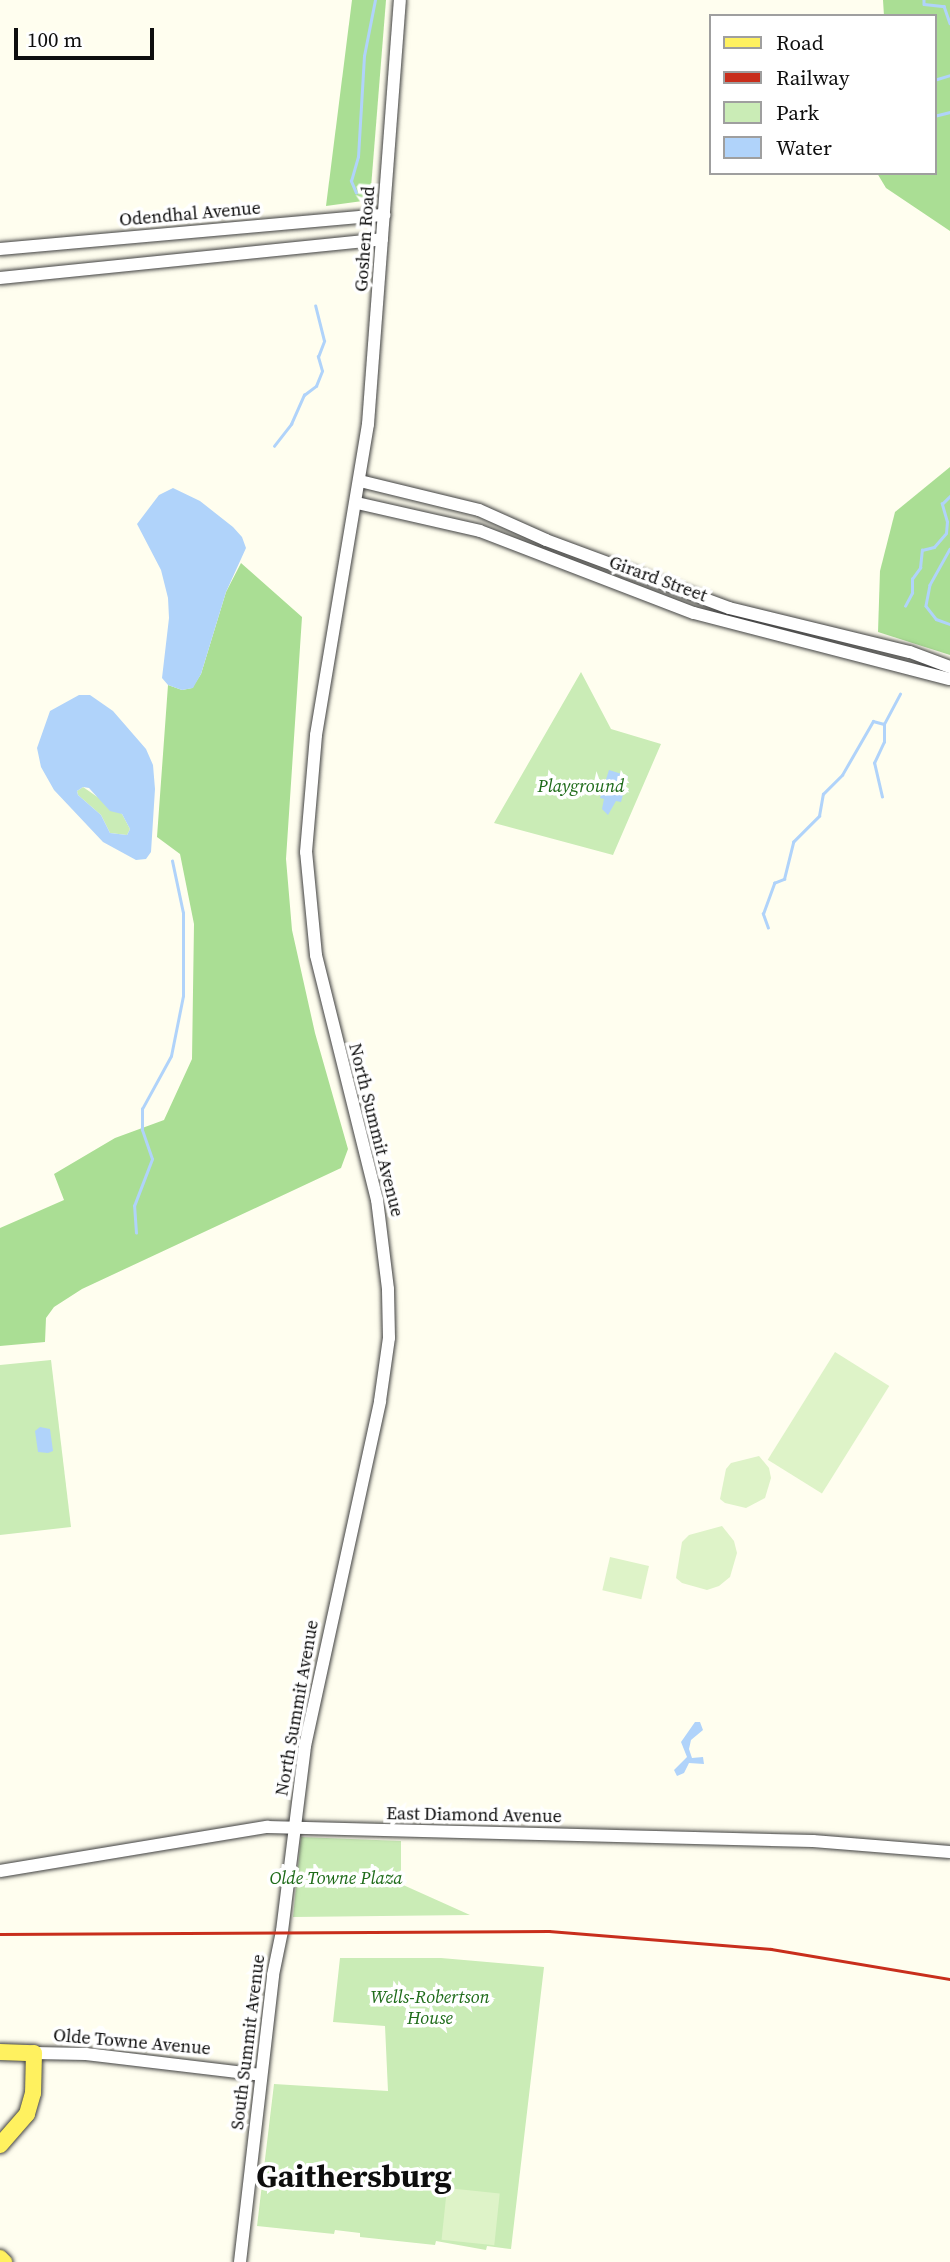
<!DOCTYPE html>
<style>
body{margin:0}
#map{position:relative;width:950px;height:2262px;overflow:hidden;background:#fffeef;font-family:"Source Serif 4",serif}
div>[style]{position:absolute}
.green>*{inset:0;background:#caecb6}
.forest>*{inset:0;background:#aade94}
.pitch>*{inset:0;background:#def3c8;transform-origin:0 0}
.water>*{inset:0;background:#b0d3fa}
.stream>*{height:2.5px;margin:-1.25px;padding:0 1.25px;transform-origin:1.25px;border-radius:1.25px;background:#b0d3fa}
.roads{filter:drop-shadow(0 0 2px #414141) drop-shadow(0 0 2px #414141)}
.minor>*{height:12px;margin:-6px;padding:0 6px;transform-origin:6px;border-radius:6px;background:#fff}
.major>*{height:16px;margin:-8px;padding:0 8px;transform-origin:8px;border-radius:8px;background:#fff15f}
.rail>*{height:2.5px;margin:-1.25px;padding:0 1.25px;transform-origin:1.25px;border-radius:1.25px;background:#c82e1c}
span{translate:-50% -50%;white-space:nowrap;text-align:center;line-height:1.15;-webkit-text-stroke:7px #fff;paint-order:stroke}
.street-label{font-size:18px;color:#0e0e0e}
.park-label{font-size:18px;color:#1e6b19;font-style:italic}
.town-label{font-size:32px;color:#0e0e0e;font-weight:700}
.legend{position:absolute;left:709px;top:14px;width:228px;height:161px;box-sizing:border-box;background:#fff;border:2px solid #9f9f9f;margin:0;padding:9px 12px;list-style:none;font-size:21px;color:#0e0e0e}
.legend li{display:flex;align-items:center;gap:14px;height:35px}
.legend b{width:35px;border:2px solid #9f9f9f}
.scale{position:absolute;left:14px;top:28px;width:140px;height:32px;box-sizing:border-box;border:4px solid #0e0e0e;border-top:0;padding-left:9px;font-size:21px;line-height:24px;white-space:nowrap;color:#0e0e0e;-webkit-text-stroke:5px #fff;paint-order:stroke}
</style>
<div id="map">
<div class="green">
<i style="clip-path:polygon(581px 672px,611px 729px,661px 744px,613px 855px,494px 823px)"></i>
<i style="clip-path:polygon(83px 787px,122px 814px,130px 829px,127px 835px,110px 833px,101px 815px,78px 795px,77px 791px)"></i>
<i style="clip-path:polygon(51px 1360px,71px 1527px,0 1535px,0 1365px)"></i>
<i style="clip-path:polygon(301px 1837px,401px 1841px,401px 1884px,470px 1915px,293px 1917px)"></i>
<i style="clip-path:polygon(340px 1958px,441px 1958px,544px 1967px,511px 2249px,487px 2246px,486px 2250px,436px 2241px,435px 2245px,360px 2237px,360px 2233px,335px 2230px,334px 2234px,257px 2226px,274px 2084px,388px 2091px,385px 2026px,333px 2022px)"></i>
</div>
<div class="forest">
<i style="clip-path:polygon(352px 0,386px 0,370px 200px,326px 206px)"></i>
<i style="clip-path:polygon(883px 0,950px 0,950px 231px,886px 188px,877px 173px,934px 173px,934px 16px,884px 16px)"></i>
<i style="clip-path:polygon(950px 467px,950px 655px,878px 632px,880px 571px,895px 512px)"></i>
<i style="clip-path:polygon(241px 563px,302px 617px,286px 859px,292px 930px,315px 1033px,348px 1149px,341px 1168px,82px 1289px,54px 1307px,46px 1318px,45px 1342px,0 1346px,0 1228px,64px 1200px,54px 1174px,115px 1138px,164px 1120px,192px 1059px,194px 924px,180px 854px,157px 837px,168px 685px,182px 690px,192px 688px,201px 674px,226px 592px)"></i>
</div>
<div class="pitch">
<i style="left:835px;top:1352px;width:64px;height:127px;rotate:32deg"></i>
<i style="clip-path:polygon(759px 1456px,769px 1468px,771px 1478px,765px 1498px,746px 1508px,725px 1503px,720px 1499px,726px 1469px,731px 1463px)"></i>
<i style="clip-path:polygon(722px 1526px,734px 1541px,737px 1553px,730px 1577px,719px 1586px,707px 1590px,682px 1583px,676px 1578px,682px 1542px,689px 1535px)"></i>
<i style="left:610px;top:1557px;width:40px;height:34px;rotate:13deg"></i>
<i style="left:447px;top:2188px;width:53px;height:52px;rotate:6deg"></i>
</div>
<div class="water">
<i style="clip-path:polygon(173px 488px,200px 501px,233px 527px,242px 537px,246px 548px,226px 592px,201px 674px,193px 688px,182px 690px,168px 685px,162px 678px,169px 618px,168px 598px,161px 570px,137px 524px,159px 495px)"></i>
<i style="clip-path:polygon(evenodd,79px 695px,90px 695px,113px 711px,146px 749px,153px 765px,155px 789px,151px 852px,146px 859px,136px 860px,103px 842px,54px 790px,41px 767px,37px 748px,50px 711px,79px 695px,83px 787px,89px 788px,110px 811px,122px 814px,130px 829px,127px 835px,110px 833px,101px 815px,78px 795px,77px 791px,83px 787px)"></i>
<i style="clip-path:polygon(609px 770px,628px 776px,621px 802px,616px 801px,608px 815px,602px 809px,604px 799px,600px 798px)"></i>
<i style="clip-path:polygon(40px 1427px,50px 1429px,53px 1451px,48px 1453px,38px 1452px,35px 1431px)"></i>
<i style="clip-path:polygon(695px 1722px,700px 1722px,703px 1730px,691px 1740px,689px 1749px,692px 1758px,703px 1757px,704px 1764px,689px 1763px,684px 1773px,677px 1776px,674px 1770px,687px 1757px,681px 1742px)"></i>
</div>
<div class="stream">
<i style="left:924px;top:0;width:4px;rotate:90deg"></i>
<i style="left:924px;top:4px;width:20px;rotate:6deg"></i>
<i style="left:944px;top:6px;width:18px;rotate:71deg"></i>
<i style="left:934px;top:80px;width:17px;rotate:-17deg"></i>
<i style="left:934px;top:116px;width:16px;rotate:-14deg"></i>
<i style="left:356px;top:193px;width:13px;rotate:-113deg"></i>
<i style="left:351px;top:181px;width:25px;rotate:-74deg"></i>
<i style="left:358px;top:157px;width:101px;rotate:-86.6deg"></i>
<i style="left:364px;top:56px;width:57px;rotate:-78.9deg"></i>
<i style="left:274px;top:446px;width:28px;rotate:-52deg"></i>
<i style="left:291px;top:424px;width:32px;rotate:-66deg"></i>
<i style="left:304px;top:395px;width:15px;rotate:-37deg"></i>
<i style="left:316px;top:386px;width:16px;rotate:-68deg"></i>
<i style="left:322px;top:371px;width:15px;rotate:-106deg"></i>
<i style="left:318px;top:357px;width:17px;rotate:-69deg"></i>
<i style="left:324px;top:341px;width:36px;rotate:-104deg"></i>
<i style="left:950px;top:549px;width:41px;rotate:119.1deg"></i>
<i style="left:930px;top:585px;width:21px;rotate:101deg"></i>
<i style="left:926px;top:606px;width:16px;rotate:52deg"></i>
<i style="left:936px;top:619px;width:15px;rotate:20deg"></i>
<i style="left:905px;top:606px;width:15px;rotate:-62deg"></i>
<i style="left:912px;top:593px;width:14px;rotate:-90deg"></i>
<i style="left:912px;top:579px;width:14px;rotate:-54deg"></i>
<i style="left:920px;top:568px;width:18px;rotate:-84deg"></i>
<i style="left:922px;top:550px;width:12px;rotate:-14deg"></i>
<i style="left:934px;top:547px;width:18px;rotate:-49deg"></i>
<i style="left:946px;top:533px;width:11px;rotate:-85deg"></i>
<i style="left:947px;top:522px;width:19px;rotate:-106deg"></i>
<i style="left:942px;top:504px;width:11px;rotate:-45deg"></i>
<i style="left:882px;top:797px;width:35px;rotate:-103deg"></i>
<i style="left:874px;top:763px;width:23px;rotate:-65deg"></i>
<i style="left:884px;top:742px;width:18px;rotate:-90deg"></i>
<i style="left:768px;top:928px;width:15px;rotate:-110deg"></i>
<i style="left:763px;top:914px;width:33px;rotate:-70deg"></i>
<i style="left:774px;top:883px;width:11px;rotate:-22deg"></i>
<i style="left:784px;top:879px;width:38px;rotate:-76deg"></i>
<i style="left:793px;top:842px;width:37px;rotate:-45deg"></i>
<i style="left:819px;top:816px;width:22px;rotate:-80deg"></i>
<i style="left:823px;top:794px;width:27px;rotate:-45deg"></i>
<i style="left:842px;top:775px;width:62px;rotate:-60.1deg"></i>
<i style="left:873px;top:721px;width:11px;rotate:15deg"></i>
<i style="left:884px;top:724px;width:34px;rotate:-62deg"></i>
<i style="left:136px;top:1233px;width:27px;rotate:-94deg"></i>
<i style="left:134px;top:1206px;width:50px;rotate:-69deg"></i>
<i style="left:152px;top:1159px;width:31px;rotate:-109deg"></i>
<i style="left:142px;top:1130px;width:21px;rotate:-90deg"></i>
<i style="left:142px;top:1109px;width:60px;rotate:-61.3deg"></i>
<i style="left:171px;top:1056px;width:61px;rotate:-78.7deg"></i>
<i style="left:183px;top:996px;width:83px;rotate:-90deg"></i>
<i style="left:183px;top:913px;width:53px;rotate:-101.9deg"></i>
</div>
<div class="roads">
<div class="minor">
<i style="left:0;top:249px;width:386px;rotate:-5.1deg"></i>
<i style="left:0;top:278px;width:384px;rotate:-5.8deg"></i>
<i style="left:360px;top:481px;width:122px;rotate:13.7deg"></i>
<i style="left:479px;top:510px;width:73px;rotate:24.1deg"></i>
<i style="left:546px;top:540px;width:195px;rotate:20.4deg"></i>
<i style="left:729px;top:608px;width:186px;rotate:13.7deg"></i>
<i style="left:910px;top:652px;width:43px;rotate:20.6deg"></i>
<i style="left:357px;top:503px;width:126px;rotate:12.8deg"></i>
<i style="left:480px;top:531px;width:229px;rotate:21deg"></i>
<i style="left:694px;top:613px;width:264px;rotate:14.5deg"></i>
<i style="left:0;top:1871px;width:271px;rotate:-9.4deg"></i>
<i style="left:267px;top:1827px;width:546px;rotate:1.47deg"></i>
<i style="left:813px;top:1841px;width:137px;rotate:4.6deg"></i>
<i style="left:34px;top:2053px;width:52px;rotate:1.1deg"></i>
<i style="left:86px;top:2054px;width:176px;rotate:6.8deg"></i>
<i style="left:240px;top:2262px;width:289px;rotate:-83.4deg"></i>
<i style="left:273px;top:1975px;width:45px;rotate:-78.4deg"></i>
<i style="left:282px;top:1931px;width:186px;rotate:-82.9deg"></i>
<i style="left:305px;top:1746px;width:353px;rotate:-77.7deg"></i>
<i style="left:380px;top:1401px;width:64px;rotate:-81.9deg"></i>
<i style="left:389px;top:1338px;width:49px;rotate:-91.2deg"></i>
<i style="left:388px;top:1289px;width:90px;rotate:-97deg"></i>
<i style="left:377px;top:1200px;width:252px;rotate:-104deg"></i>
<i style="left:316px;top:955px;width:103px;rotate:-95.5deg"></i>
<i style="left:306px;top:852px;width:117px;rotate:-85.1deg"></i>
<i style="left:316px;top:735px;width:315px;rotate:-80.5deg"></i>
<i style="left:368px;top:424px;width:425px;rotate:-85.7deg"></i>
</div>
<div class="major">
<i style="left:0;top:2052px;width:34px;rotate:2deg"></i>
<i style="left:34px;top:2053px;width:40px;rotate:91.4deg"></i>
<i style="left:33px;top:2093px;width:22px;rotate:106deg"></i>
<i style="left:27px;top:2114px;width:41px;rotate:131.1deg"></i>
<i style="left:0;top:2258px;width:6px;rotate:45deg"></i>
</div>
</div>
<div class="rail">
<i style="left:0;top:1934px;width:549px;rotate:-0.31deg"></i>
<i style="left:549px;top:1931px;width:223px;rotate:4.6deg"></i>
<i style="left:771px;top:1949px;width:181px;rotate:9.5deg"></i>
</div>
<div class="street-label">
<span style="left:190px;top:214px;rotate:-5deg">Odendhal Avenue</span>
<span style="left:365px;top:239px;rotate:-86deg">Goshen Road</span>
<span style="left:658px;top:579px;rotate:20deg">Girard Street</span>
<span style="left:376px;top:1130px;rotate:76deg">North Summit Avenue</span>
<span style="left:297px;top:1708px;rotate:-80deg">North Summit Avenue</span>
<span style="left:474px;top:1815px;rotate:1deg">East Diamond Avenue</span>
<span style="left:132px;top:2042px;rotate:5deg">Olde Towne Avenue</span>
<span style="left:248px;top:2042px;rotate:-83deg">South Summit Avenue</span>
</div>
<div class="park-label">
<span style="left:581px;top:786px">Playground</span>
<span style="left:336px;top:1878px">Olde Towne Plaza</span>
<span style="left:430px;top:2008px">Wells-Robertson<br>House</span>
</div>
<div class="town-label">
<span style="left:354px;top:2176px">Gaithersburg</span>
</div>
<ul class="legend">
<li><b style="height:9px;background:#fff15f"></b>Road</li>
<li><b style="height:9px;background:#c82e1c"></b>Railway</li>
<li><b style="height:19px;background:#caecb6"></b>Park</li>
<li><b style="height:19px;background:#b0d3fa"></b>Water</li>
</ul>
<div class="scale">100 m</div>
</div>
